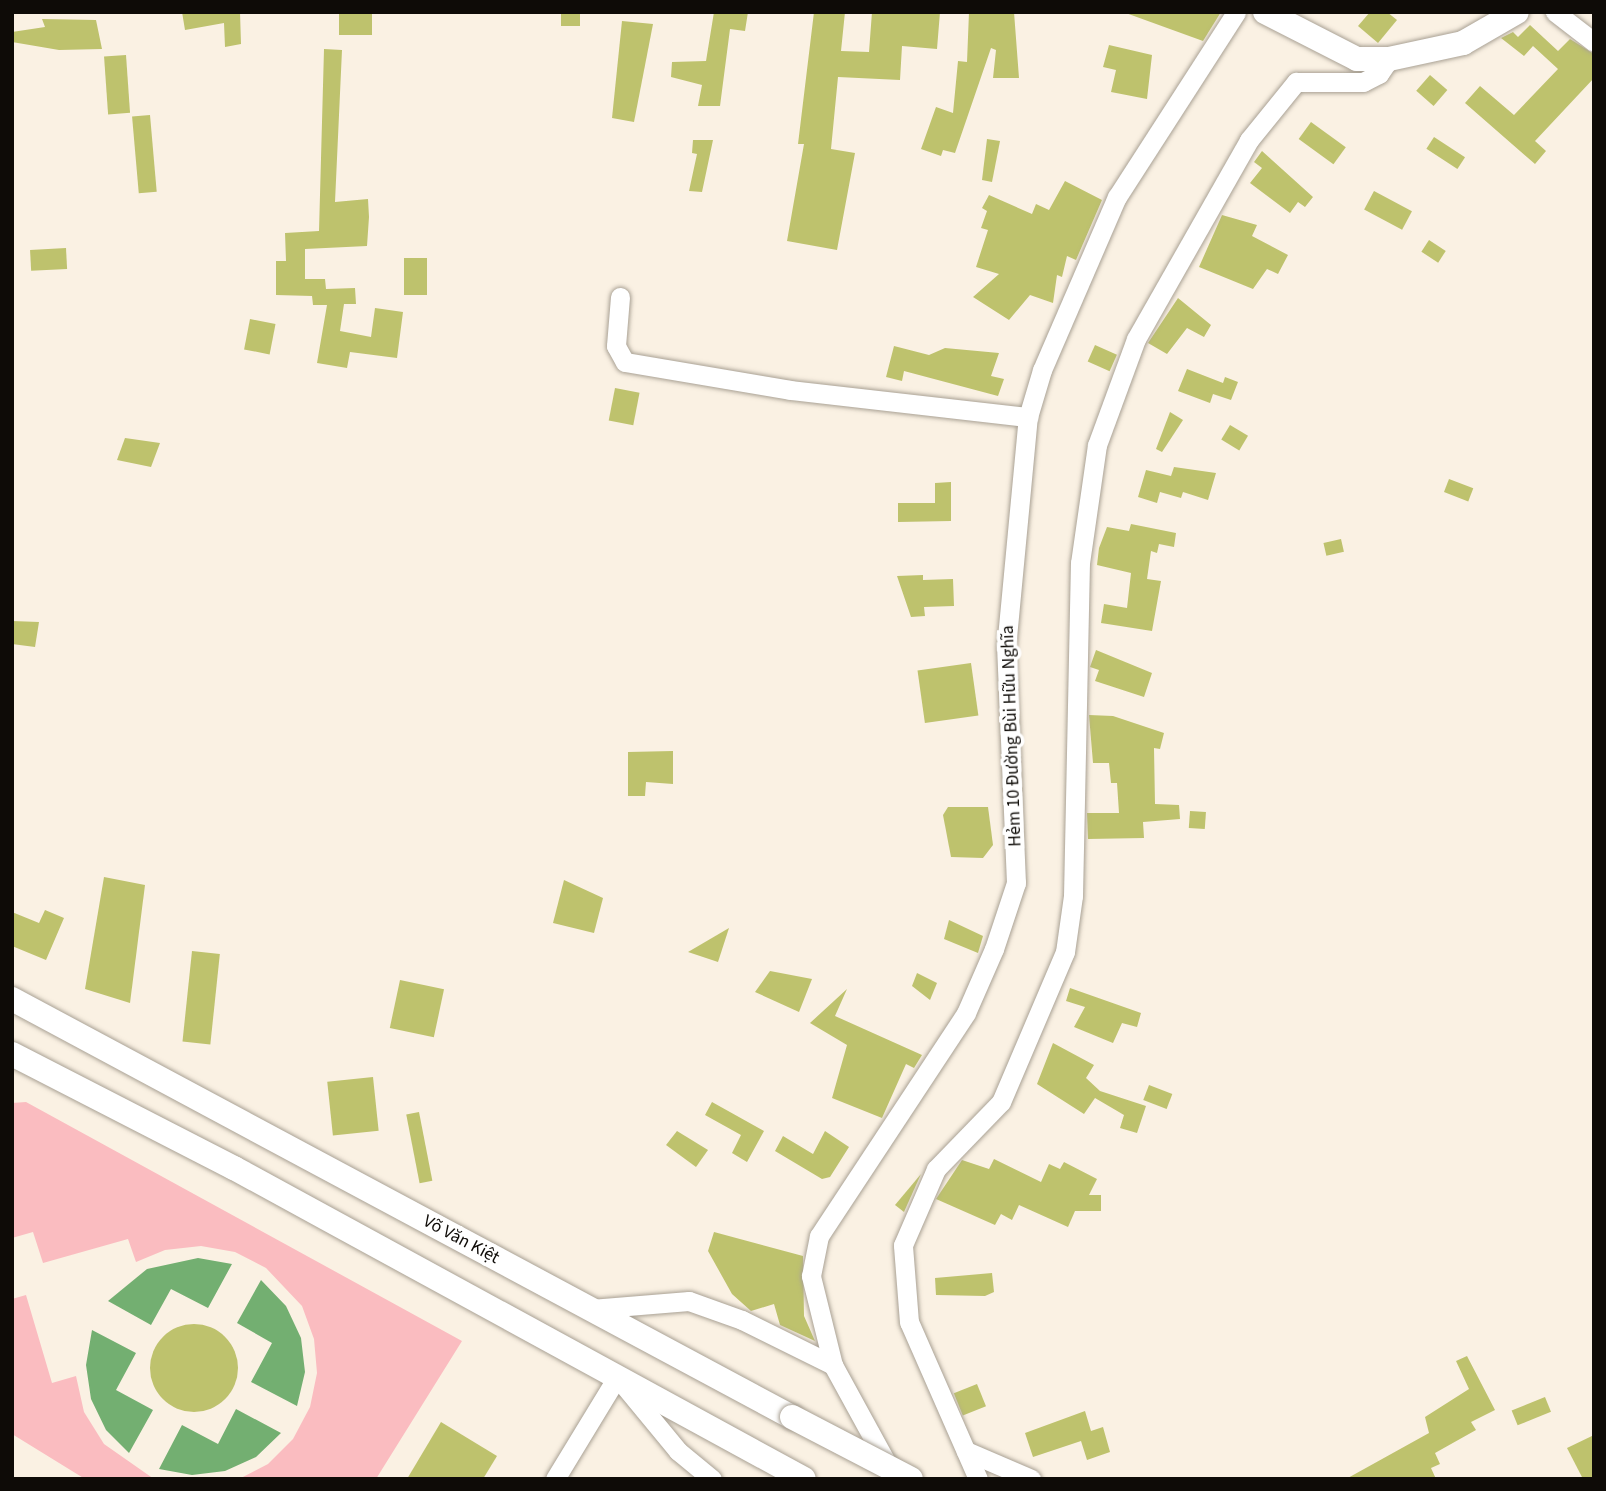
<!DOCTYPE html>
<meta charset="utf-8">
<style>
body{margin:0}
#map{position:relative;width:1606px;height:1491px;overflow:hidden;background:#faf1e3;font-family:"Source Sans 3",sans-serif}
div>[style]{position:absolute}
.green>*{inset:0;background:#fabcc0}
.water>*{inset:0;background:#73af71}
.building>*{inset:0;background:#bec26d;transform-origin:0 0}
.round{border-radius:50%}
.roads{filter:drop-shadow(0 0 2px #a9a194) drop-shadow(0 0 2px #a9a194)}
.minor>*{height:19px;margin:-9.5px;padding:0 9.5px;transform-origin:9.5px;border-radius:9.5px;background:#fff}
.major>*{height:24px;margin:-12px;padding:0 12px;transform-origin:12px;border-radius:12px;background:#fff}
.bridges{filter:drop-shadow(0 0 2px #a9a194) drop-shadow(0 0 2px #a9a194)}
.major-bridge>*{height:24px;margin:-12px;padding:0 12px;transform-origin:12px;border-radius:12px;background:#fff}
span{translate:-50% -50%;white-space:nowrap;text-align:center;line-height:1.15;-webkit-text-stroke:7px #fff;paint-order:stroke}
.street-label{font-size:18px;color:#0e0b07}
.frame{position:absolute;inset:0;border:14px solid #0e0b07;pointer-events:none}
</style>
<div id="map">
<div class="green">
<i style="clip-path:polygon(26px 1102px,462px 1341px,376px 1479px,239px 1479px,268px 1464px,293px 1439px,310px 1407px,317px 1373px,314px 1339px,302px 1306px,266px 1268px,235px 1252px,201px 1246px,165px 1250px,136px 1262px,128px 1239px,43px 1263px,33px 1232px,12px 1238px,12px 1103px)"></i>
<i style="clip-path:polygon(26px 1295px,52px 1383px,76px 1376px,84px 1412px,104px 1444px,154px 1479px,85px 1479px,12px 1434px,12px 1299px)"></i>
</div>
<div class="water">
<i style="clip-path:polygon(198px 1258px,232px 1264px,208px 1308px,171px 1289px,151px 1325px,108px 1301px,147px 1269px)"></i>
<i style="clip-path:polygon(261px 1280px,286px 1306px,301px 1338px,305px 1372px,297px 1406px,251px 1382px,272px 1343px,237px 1323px)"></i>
<i style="clip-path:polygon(92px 1330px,136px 1353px,116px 1390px,153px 1410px,129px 1453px,106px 1430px,91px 1399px,86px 1365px)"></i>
<i style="clip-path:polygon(236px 1409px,281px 1433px,256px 1457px,225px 1471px,192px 1475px,159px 1469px,182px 1425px,218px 1444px)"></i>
</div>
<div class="building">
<i style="clip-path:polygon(182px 12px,240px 12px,241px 44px,225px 47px,224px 23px,185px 30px)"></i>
<i style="left:339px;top:12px;width:33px;height:23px"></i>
<i style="left:561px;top:12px;width:19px;height:14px"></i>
<i style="clip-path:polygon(714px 12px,748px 12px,745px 31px,730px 29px,720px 106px,698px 106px,702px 85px,671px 77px,672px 62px,706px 61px)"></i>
<i style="clip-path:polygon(814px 12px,845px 12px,841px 51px,869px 52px,872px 12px,940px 12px,937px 49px,902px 46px,900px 80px,838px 77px,831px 149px,855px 153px,837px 250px,787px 241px,804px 144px,798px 144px)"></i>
<i style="clip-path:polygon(969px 12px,1014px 12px,1019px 78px,993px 78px,996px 50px,991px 48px,955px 153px,943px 150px,941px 156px,921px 149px,936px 107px,953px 113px,958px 61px,967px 62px)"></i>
<i style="clip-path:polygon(1123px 12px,1221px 12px,1203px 41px)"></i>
<i style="clip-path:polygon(1370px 12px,1387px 12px,1397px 20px,1378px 43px,1358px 26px)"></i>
<i style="clip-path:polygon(42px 19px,96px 20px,102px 49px,59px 50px,12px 42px,12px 32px,45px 27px)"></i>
<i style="clip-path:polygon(622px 21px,653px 24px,634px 122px,612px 118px)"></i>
<i style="clip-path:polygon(1530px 25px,1558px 51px,1570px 39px,1594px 54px,1594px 78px,1535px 141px,1546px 151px,1535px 164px,1465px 103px,1480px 86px,1514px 115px,1558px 69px,1533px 46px,1524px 56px,1501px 38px,1513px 32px,1518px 37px)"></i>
<i style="clip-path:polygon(1109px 45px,1152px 55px,1147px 99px,1111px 92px,1116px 70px,1103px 67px)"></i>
<i style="clip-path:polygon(324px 49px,342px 50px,335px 202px,368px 199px,369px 217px,367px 246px,305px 249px,305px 279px,325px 279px,326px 289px,355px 288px,356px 304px,344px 304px,340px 331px,371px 337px,375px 308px,403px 312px,397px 358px,350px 352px,347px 368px,317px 363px,327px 305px,313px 305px,312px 296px,276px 295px,276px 261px,286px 261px,285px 233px,319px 231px)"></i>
<i style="left:126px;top:55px;width:58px;height:22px;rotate:86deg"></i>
<i style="left:1430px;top:75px;width:23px;height:21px;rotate:41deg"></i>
<i style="left:150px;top:115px;width:77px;height:18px;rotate:85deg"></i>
<i style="left:1311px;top:122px;width:43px;height:21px;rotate:36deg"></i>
<i style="left:1434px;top:137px;width:37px;height:14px;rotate:33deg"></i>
<i style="clip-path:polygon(987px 139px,1000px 141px,992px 182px,982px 180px)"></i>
<i style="clip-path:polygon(693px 140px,713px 140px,702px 192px,689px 191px,697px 154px,692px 153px)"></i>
<i style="clip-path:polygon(1262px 151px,1313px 197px,1305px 207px,1298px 202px,1290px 213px,1250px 183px,1262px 168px,1254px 162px)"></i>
<i style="clip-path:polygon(1065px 181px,1102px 200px,1076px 260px,1067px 256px,1062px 277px,1057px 275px,1053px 303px,1030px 295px,1009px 320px,973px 297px,999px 274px,976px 267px,988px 230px,981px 228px,987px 211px,982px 208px,989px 195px,1032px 214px,1036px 204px,1049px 210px)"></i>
<i style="left:1374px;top:191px;width:43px;height:21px;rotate:28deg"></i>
<i style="clip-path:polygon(1222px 215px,1257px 225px,1252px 236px,1288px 255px,1278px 274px,1267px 269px,1253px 289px,1199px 267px)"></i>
<i style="left:1429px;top:240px;width:20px;height:14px;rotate:33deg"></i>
<i style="left:66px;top:248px;width:21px;height:36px;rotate:87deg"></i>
<i style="left:404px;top:258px;width:23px;height:37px"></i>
<i style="clip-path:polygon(1178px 298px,1211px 325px,1204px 337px,1187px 328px,1167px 354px,1148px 343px)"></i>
<i style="left:250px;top:319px;width:26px;height:31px;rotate:11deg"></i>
<i style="left:1095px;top:345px;width:24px;height:18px;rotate:24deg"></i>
<i style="clip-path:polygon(894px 346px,929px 355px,945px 348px,999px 353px,991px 376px,1004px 379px,998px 396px,904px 371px,902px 381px,886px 377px)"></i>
<i style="clip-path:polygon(1187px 369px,1223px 383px,1225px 377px,1238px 382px,1231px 400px,1213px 394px,1210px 403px,1178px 391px)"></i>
<i style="left:615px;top:388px;width:25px;height:33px;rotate:11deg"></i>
<i style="clip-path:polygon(1170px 412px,1183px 420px,1162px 452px,1156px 449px)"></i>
<i style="left:1230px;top:425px;width:21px;height:17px;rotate:31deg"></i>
<i style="clip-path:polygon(125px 438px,160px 443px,151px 467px,117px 460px)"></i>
<i style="clip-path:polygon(1174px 467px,1216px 473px,1208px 500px,1183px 492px,1181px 498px,1160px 492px,1157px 503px,1138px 497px,1146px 470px,1171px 476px)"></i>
<i style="left:1449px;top:479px;width:26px;height:14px;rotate:21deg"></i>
<i style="clip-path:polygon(951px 482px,951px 521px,898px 522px,898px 503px,935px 503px,935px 483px)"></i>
<i style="clip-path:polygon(1131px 524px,1176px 533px,1174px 547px,1159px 544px,1157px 553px,1151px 551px,1147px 579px,1161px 581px,1152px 631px,1101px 623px,1104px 604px,1127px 608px,1131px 573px,1097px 565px,1099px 548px,1107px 527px,1129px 531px)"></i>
<i style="left:1341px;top:539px;width:13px;height:18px;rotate:77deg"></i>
<i style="clip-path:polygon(923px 575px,923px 580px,953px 579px,954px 606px,924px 607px,925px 616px,911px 617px,897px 576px)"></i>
<i style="clip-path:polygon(12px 621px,39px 622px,35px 647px,12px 644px)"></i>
<i style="clip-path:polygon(1096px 650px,1152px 673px,1144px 697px,1095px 681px,1099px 670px,1090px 667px)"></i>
<i style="left:971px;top:663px;width:53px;height:54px;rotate:82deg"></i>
<i style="clip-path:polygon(1089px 715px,1113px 716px,1164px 733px,1160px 749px,1154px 748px,1155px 804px,1179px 805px,1180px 819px,1143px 822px,1144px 838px,1088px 839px,1087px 813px,1119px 813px,1117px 783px,1111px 783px,1109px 763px,1093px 763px)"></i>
<i style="clip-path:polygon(673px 751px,673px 784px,646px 782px,645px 796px,628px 796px,628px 752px)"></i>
<i style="clip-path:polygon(948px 807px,988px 807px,993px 845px,983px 858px,951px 857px,943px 815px)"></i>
<i style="left:1190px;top:811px;width:16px;height:17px;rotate:4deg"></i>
<i style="clip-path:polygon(104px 877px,145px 885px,130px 1003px,85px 989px)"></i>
<i style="clip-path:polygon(564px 880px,603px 898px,594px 933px,553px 923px)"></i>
<i style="clip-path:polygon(45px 910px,64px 918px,46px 960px,12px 946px,12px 912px,39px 923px)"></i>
<i style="clip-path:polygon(949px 920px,983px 936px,978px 953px,944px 939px)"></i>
<i style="clip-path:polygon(729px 928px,718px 962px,688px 952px)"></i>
<i style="left:192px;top:951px;width:28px;height:91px;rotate:6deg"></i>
<i style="clip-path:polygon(770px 971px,812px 979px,799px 1012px,755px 992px)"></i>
<i style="clip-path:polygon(917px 973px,937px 983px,930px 1000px,912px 986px)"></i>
<i style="left:400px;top:980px;width:45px;height:49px;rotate:12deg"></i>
<i style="clip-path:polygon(1070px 988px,1141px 1013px,1137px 1027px,1122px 1023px,1113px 1043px,1074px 1027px,1085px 1007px,1066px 1001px)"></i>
<i style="clip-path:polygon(847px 989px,835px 1016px,922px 1055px,914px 1068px,906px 1064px,882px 1118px,832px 1098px,847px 1045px,810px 1023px)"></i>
<i style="clip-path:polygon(1053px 1043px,1094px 1065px,1086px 1078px,1100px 1091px,1146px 1106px,1137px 1133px,1120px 1128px,1124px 1115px,1095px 1098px,1084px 1114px,1037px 1084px)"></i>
<i style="left:373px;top:1077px;width:54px;height:46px;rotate:84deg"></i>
<i style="left:1149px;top:1085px;width:25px;height:16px;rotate:21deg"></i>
<i style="clip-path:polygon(712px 1102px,764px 1131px,747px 1162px,732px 1153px,741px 1135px,705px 1115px)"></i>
<i style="left:419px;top:1112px;width:70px;height:13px;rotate:79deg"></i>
<i style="clip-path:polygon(677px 1131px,708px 1150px,696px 1167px,666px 1145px)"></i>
<i style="clip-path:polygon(825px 1131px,849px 1147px,830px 1177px,822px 1179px,775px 1151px,783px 1136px,813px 1154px)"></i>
<i style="clip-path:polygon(994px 1159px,1041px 1182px,1049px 1164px,1060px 1169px,1064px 1162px,1097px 1179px,1089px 1195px,1101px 1195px,1101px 1211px,1075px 1211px,1068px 1227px,1019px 1205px,1012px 1220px,1001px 1214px,995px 1225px,936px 1199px,962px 1160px,989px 1169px)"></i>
<i style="clip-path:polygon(921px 1174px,904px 1212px,895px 1205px)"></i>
<i style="clip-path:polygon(714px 1232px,803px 1256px,804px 1316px,815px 1341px,780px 1325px,774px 1304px,751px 1311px,732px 1294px,708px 1251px)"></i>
<i style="clip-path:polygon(992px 1273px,994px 1292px,985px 1296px,936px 1295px,935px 1278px)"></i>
<i class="round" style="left:150px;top:1324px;width:88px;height:88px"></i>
<i style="clip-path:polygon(1467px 1356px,1495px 1410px,1471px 1422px,1476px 1430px,1435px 1453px,1440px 1464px,1431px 1468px,1436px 1479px,1346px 1479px,1429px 1433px,1425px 1417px,1469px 1389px,1456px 1361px)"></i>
<i style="left:977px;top:1384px;width:24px;height:25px;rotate:68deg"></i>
<i style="left:1545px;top:1397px;width:16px;height:36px;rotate:68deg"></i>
<i style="clip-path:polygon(1085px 1411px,1091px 1431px,1103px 1427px,1110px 1452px,1087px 1460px,1081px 1441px,1033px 1457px,1025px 1433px)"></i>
<i style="clip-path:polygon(441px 1422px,497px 1456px,483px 1479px,407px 1479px)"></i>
<i style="clip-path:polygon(1594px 1435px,1594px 1479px,1583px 1479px,1567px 1448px)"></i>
</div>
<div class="roads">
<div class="minor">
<i style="left:1555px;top:12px;width:49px;rotate:37.6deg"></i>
<i style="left:620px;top:297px;width:49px;rotate:94.7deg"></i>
<i style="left:616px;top:346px;width:18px;rotate:61deg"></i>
<i style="left:625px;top:362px;width:167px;rotate:9.6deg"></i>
<i style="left:790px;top:390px;width:240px;rotate:6.5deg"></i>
<i style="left:591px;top:1309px;width:98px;rotate:-4.7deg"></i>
<i style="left:689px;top:1301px;width:56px;rotate:19.7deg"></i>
<i style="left:742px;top:1320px;width:102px;rotate:26.3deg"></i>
<i style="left:966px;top:1451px;width:71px;rotate:23.3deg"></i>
<i style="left:891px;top:1471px;width:121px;rotate:-118.7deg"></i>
<i style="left:833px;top:1365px;width:92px;rotate:-103.9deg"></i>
<i style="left:811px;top:1276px;width:41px;rotate:-78.7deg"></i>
<i style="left:819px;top:1236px;width:267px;rotate:-56.6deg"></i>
<i style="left:966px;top:1013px;width:70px;rotate:-66.4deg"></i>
<i style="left:994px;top:949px;width:70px;rotate:-71.6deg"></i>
<i style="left:1016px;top:883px;width:235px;rotate:-92.4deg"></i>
<i style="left:1006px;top:648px;width:232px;rotate:-84.6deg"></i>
<i style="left:1028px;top:417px;width:49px;rotate:-73.4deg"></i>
<i style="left:1042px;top:370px;width:189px;rotate:-66.6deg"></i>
<i style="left:1117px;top:197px;width:220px;rotate:-57.2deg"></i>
<i style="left:555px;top:1479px;width:119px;rotate:-58.7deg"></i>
<i style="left:617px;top:1377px;width:96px;rotate:50.5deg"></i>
<i style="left:678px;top:1451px;width:44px;rotate:39.5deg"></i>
<i style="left:978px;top:1479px;width:171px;rotate:-113.7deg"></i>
<i style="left:909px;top:1322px;width:77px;rotate:-94.5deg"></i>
<i style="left:903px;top:1245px;width:83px;rotate:-66.5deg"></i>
<i style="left:936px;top:1169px;width:93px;rotate:-45.9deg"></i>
<i style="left:1001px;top:1102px;width:163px;rotate:-66.9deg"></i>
<i style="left:1065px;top:952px;width:57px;rotate:-81.9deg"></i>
<i style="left:1073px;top:896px;width:333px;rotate:-88.8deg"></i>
<i style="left:1080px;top:563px;width:119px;rotate:-81.8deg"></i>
<i style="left:1097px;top:445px;width:113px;rotate:-69.8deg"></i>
<i style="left:1136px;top:339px;width:229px;rotate:-60.4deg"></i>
<i style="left:1249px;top:140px;width:75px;rotate:-51deg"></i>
<i style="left:1296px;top:82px;width:67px"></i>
<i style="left:1363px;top:82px;width:18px;rotate:-27deg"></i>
<i style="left:1379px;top:74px;width:18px;rotate:-56deg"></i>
</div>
<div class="major">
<i style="left:1265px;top:12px;width:103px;rotate:27.1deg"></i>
<i style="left:1357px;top:59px;width:32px"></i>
<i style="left:1389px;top:59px;width:76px;rotate:-12.2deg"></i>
<i style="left:1463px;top:43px;width:62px;rotate:-29.9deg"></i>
<i style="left:12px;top:999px;width:885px;rotate:28.19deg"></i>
<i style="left:12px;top:1054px;width:250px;rotate:27.2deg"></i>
<i style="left:234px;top:1168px;width:649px;rotate:28.62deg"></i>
</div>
</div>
<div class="bridges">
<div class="major-bridge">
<i style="left:792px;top:1417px;width:134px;rotate:27.5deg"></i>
</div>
</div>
<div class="street-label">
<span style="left:1012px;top:736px;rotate:-92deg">Hẻm 10 Đường Bùi Hữu Nghĩa</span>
<span style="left:461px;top:1240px;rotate:28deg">Võ Văn Kiệt</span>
</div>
<div class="frame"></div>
</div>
